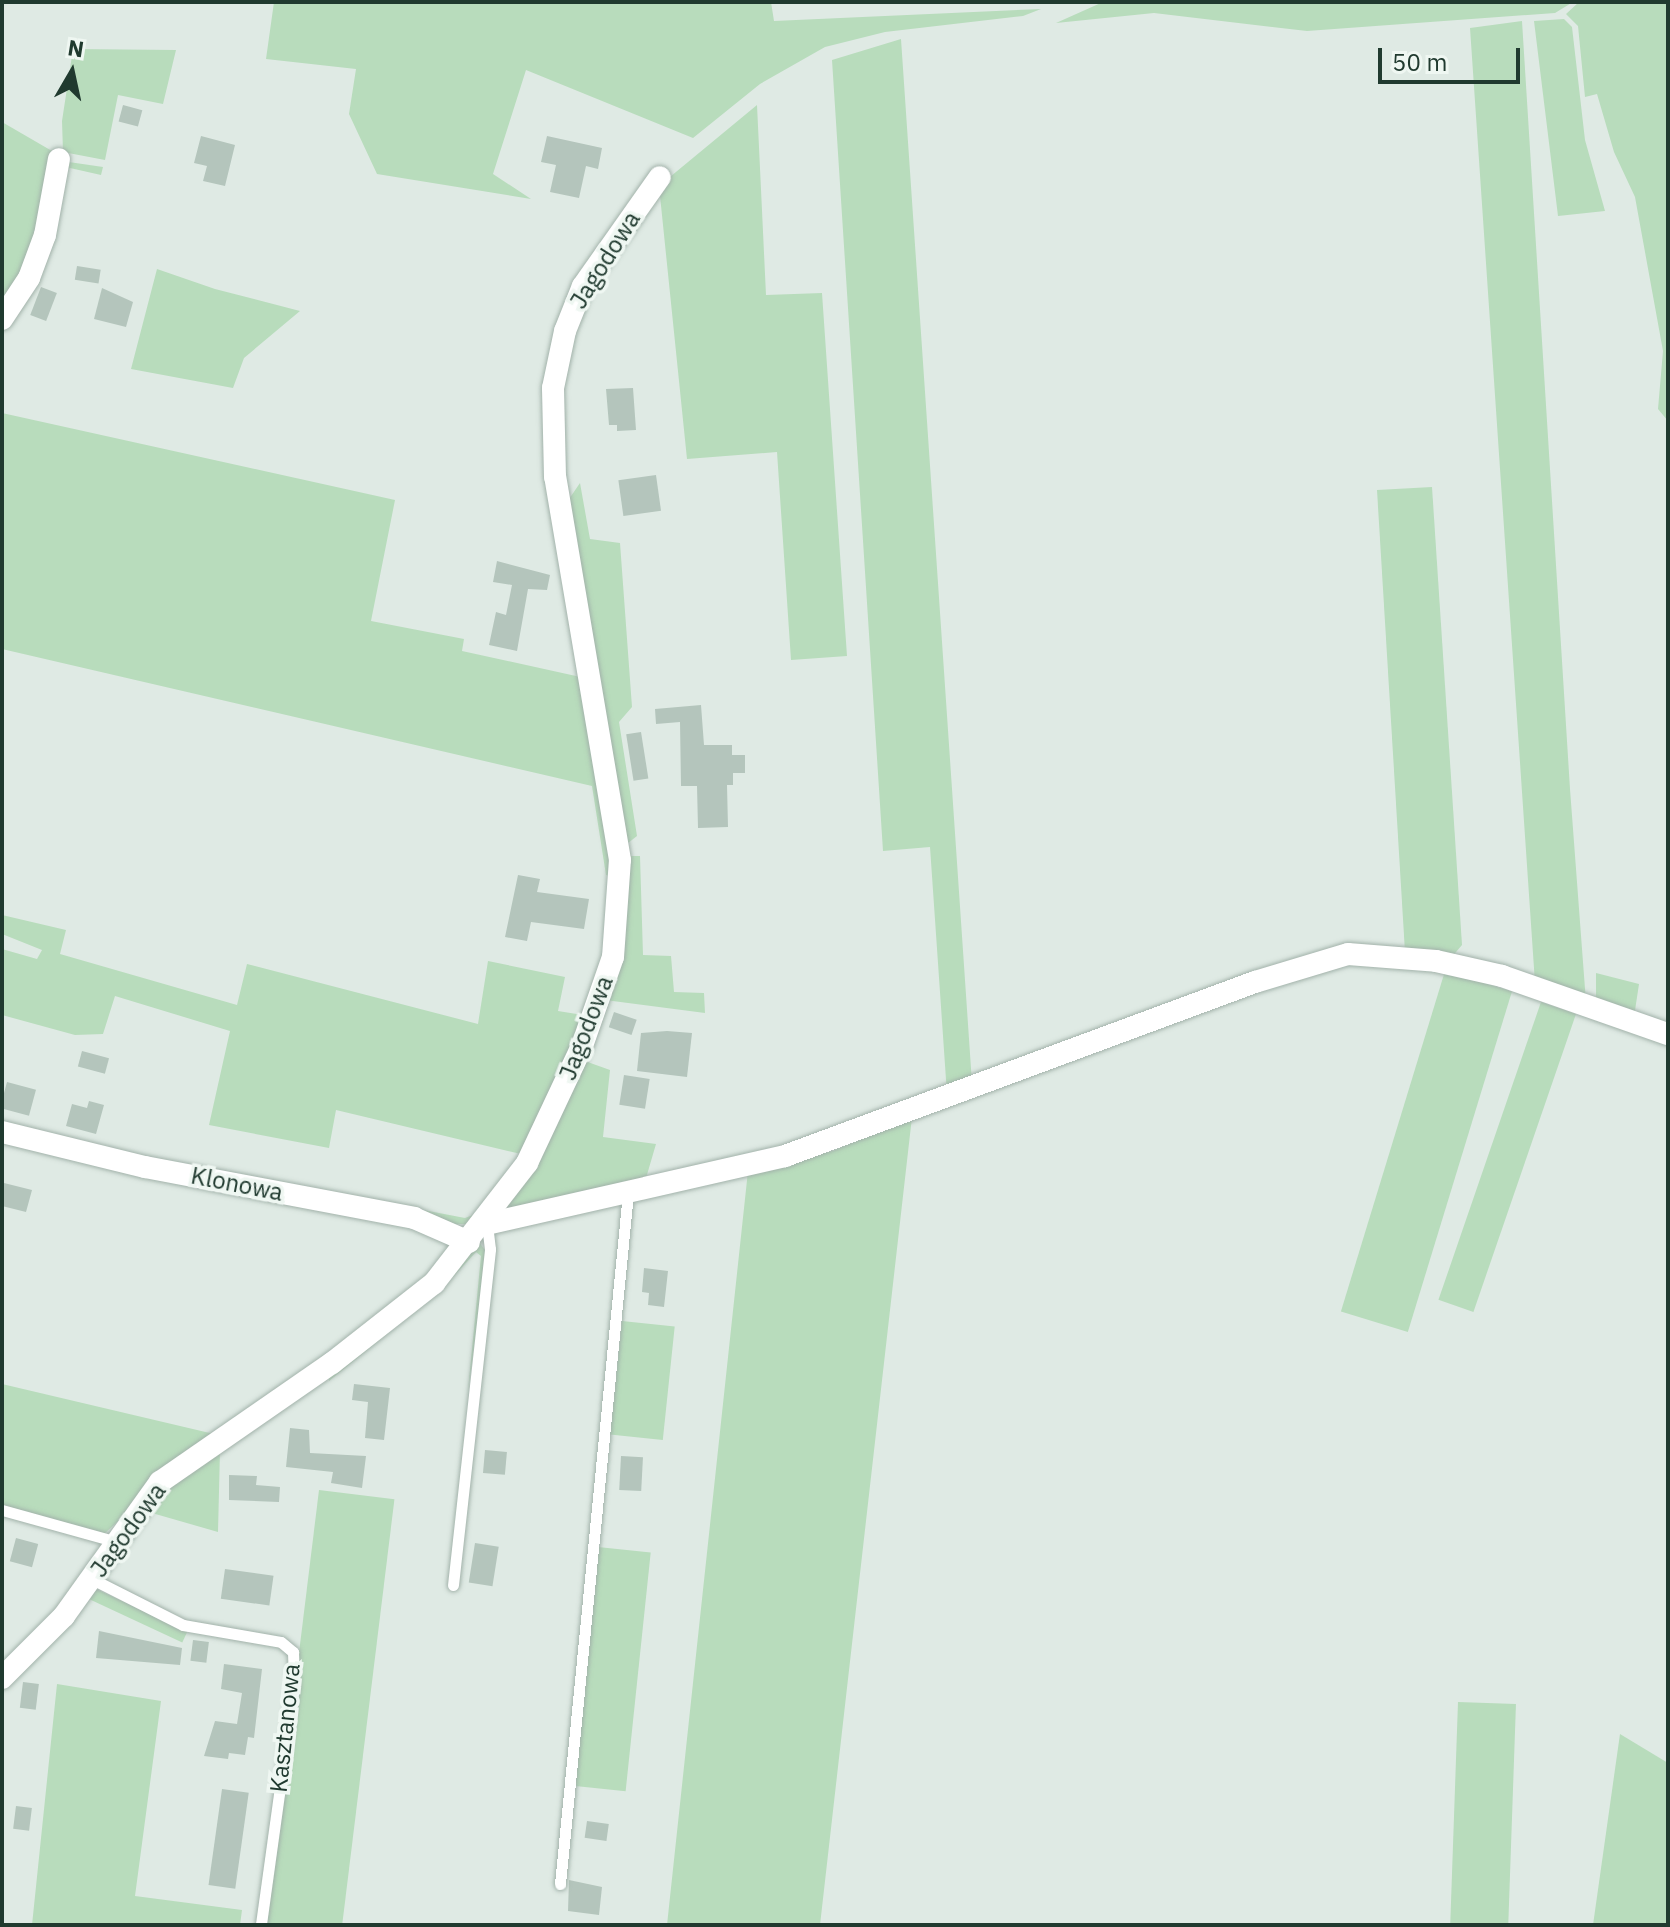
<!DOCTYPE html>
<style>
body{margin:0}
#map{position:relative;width:1670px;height:1927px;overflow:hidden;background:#dfeae4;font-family:"IBM Plex Sans",sans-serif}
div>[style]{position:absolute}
.green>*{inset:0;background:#b8dcbc;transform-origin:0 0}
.building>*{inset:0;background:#b4c5bc;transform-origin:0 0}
.roads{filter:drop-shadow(0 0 2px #a2b2aa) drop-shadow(0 0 2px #a2b2aa)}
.service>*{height:11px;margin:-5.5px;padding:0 5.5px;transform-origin:5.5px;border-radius:5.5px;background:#fff}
.minor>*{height:22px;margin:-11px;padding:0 11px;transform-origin:11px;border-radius:11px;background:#fff}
span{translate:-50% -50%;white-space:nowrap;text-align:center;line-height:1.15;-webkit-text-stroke:7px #eff7f2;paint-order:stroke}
.street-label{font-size:24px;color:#203a2f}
.frame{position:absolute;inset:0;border:4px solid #203a2f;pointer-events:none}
.north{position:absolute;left:32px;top:32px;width:80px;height:80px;-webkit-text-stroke:6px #eff7f2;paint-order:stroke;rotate:9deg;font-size:22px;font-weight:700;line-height:32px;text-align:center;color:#203a2f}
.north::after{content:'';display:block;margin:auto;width:28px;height:36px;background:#203a2f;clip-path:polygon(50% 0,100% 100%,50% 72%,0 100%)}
.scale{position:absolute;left:1378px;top:48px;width:142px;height:36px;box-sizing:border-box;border:4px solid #203a2f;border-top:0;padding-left:10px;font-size:24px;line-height:28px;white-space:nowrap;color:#203a2f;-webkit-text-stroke:6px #eff7f2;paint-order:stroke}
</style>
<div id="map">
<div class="green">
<i style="clip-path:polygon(274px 2px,771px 2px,774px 21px,1041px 9px,1023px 16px,885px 32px,825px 47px,760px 84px,693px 138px,526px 70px,493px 174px,531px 199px,377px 174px,349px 114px,356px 69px,266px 59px)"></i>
<i style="clip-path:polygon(1103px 2px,1573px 2px,1555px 13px,1307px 31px,1154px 13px,1056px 23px)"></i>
<i style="clip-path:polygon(1579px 2px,1668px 2px,1668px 421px,1658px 409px,1663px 351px,1635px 197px,1614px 152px,1597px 94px,1585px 97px,1578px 26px,1566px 14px)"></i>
<i style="clip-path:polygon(1564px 19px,1572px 27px,1585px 140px,1605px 211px,1558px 216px,1534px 21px)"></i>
<i style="clip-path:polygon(1522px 21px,1570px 789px,1586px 1002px,1535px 983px,1470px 28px)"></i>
<i style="clip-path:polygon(901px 39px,972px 1083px,947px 1094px,930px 847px,883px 851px,832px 60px)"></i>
<i style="clip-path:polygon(73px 49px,176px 50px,163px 104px,118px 95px,105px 160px,63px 152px,62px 121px)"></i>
<i style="clip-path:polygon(757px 105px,766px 295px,822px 293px,847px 656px,791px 660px,777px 452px,687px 459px,659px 186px)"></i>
<i style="clip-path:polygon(2px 122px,52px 151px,41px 230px,2px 310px)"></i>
<i style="clip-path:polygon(62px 161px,103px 167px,101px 175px,70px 168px,63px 172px)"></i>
<i style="clip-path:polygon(157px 269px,215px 289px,300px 311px,244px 358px,233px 388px,131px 369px)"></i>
<i style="clip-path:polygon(2px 413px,395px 500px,371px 621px,464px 639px,462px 651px,585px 678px,612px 876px,606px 875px,592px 786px,2px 649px)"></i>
<i style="clip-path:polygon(580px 483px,590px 539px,620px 543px,632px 707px,619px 722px,637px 836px,628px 843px,567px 502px)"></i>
<i style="clip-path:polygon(1432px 487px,1462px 945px,1450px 959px,1405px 952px,1377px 490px)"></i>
<i style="clip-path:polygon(628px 856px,640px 856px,643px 955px,671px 956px,674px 992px,704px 993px,705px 1013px,605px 1000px)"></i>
<i style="clip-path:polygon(2px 915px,66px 930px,60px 954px,237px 1005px,247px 964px,478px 1024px,488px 961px,565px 977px,558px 1011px,589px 1016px,539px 1133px,467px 1224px,454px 1224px,199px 1167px,465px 1218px,473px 1215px,521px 1154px,336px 1110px,329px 1148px,209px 1125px,230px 1031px,115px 996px,103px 1034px,75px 1035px,2px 1015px,2px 949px,37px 959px,42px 950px,2px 934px)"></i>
<i style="left:1445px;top:971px;width:70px;height:356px;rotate:17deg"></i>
<i style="clip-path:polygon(1596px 973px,1639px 984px,1634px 1017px,1596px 1005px)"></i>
<i style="left:1541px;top:1002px;width:37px;height:315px;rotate:19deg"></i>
<i style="clip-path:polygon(582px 1060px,610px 1070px,603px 1137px,656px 1144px,644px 1185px,497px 1212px)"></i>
<i style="clip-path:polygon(912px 1117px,820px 1925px,667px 1925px,748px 1171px,833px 1151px)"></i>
<i style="clip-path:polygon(479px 1242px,487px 1253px,468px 1391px,481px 1256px,476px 1252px,440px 1291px,329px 1381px,328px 1368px)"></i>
<i style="left:622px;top:1321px;width:53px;height:114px;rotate:6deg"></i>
<i style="clip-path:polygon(2px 1384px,214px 1434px,104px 1534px,2px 1507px)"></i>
<i style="clip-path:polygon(220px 1450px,218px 1532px,145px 1511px,149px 1502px)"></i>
<i style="left:319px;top:1490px;width:76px;height:438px;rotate:7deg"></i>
<i style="left:598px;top:1547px;width:53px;height:240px;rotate:6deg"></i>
<i style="left:94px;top:1588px;width:103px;height:12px;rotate:25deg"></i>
<i style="clip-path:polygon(57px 1684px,161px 1701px,135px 1896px,242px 1910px,240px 1925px,32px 1925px)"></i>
<i style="left:1458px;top:1702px;width:58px;height:225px;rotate:2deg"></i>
<i style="clip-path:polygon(1620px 1734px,1668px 1763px,1668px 1925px,1593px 1925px)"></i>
</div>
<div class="building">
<i style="left:123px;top:105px;width:20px;height:17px;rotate:15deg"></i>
<i style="clip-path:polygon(201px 136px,235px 145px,225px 186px,203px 181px,207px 166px,194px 163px)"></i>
<i style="clip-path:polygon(547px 136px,602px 148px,598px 169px,586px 166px,579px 198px,550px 192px,556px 165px,541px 162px)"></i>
<i style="left:77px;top:266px;width:24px;height:14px;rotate:9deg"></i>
<i style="left:41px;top:287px;width:17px;height:30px;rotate:21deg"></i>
<i style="clip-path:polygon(102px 288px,133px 302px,126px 327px,94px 319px)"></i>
<i style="clip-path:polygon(633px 388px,636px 430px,617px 431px,617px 425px,609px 425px,606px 389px)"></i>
<i style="left:656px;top:475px;width:36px;height:38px;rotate:82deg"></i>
<i style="clip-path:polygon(497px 561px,550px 575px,547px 590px,528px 589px,517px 651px,489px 645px,496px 612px,506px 615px,512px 585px,493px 582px)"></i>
<i style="clip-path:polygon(701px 705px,704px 745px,732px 745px,732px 755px,745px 755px,745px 773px,733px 773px,733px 785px,727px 785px,728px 827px,698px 828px,697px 786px,681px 786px,680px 722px,656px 724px,655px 709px)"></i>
<i style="left:641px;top:732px;width:47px;height:15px;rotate:81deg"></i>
<i style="clip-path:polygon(518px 875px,540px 879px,537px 892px,589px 899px,584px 929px,531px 922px,527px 941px,505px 937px)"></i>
<i style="left:614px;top:1012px;width:24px;height:16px;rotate:19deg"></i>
<i style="clip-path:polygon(667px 1031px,692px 1033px,687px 1077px,637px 1071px,641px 1033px)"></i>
<i style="left:82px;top:1051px;width:28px;height:16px;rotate:15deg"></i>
<i style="left:624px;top:1075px;width:26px;height:30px;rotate:9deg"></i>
<i style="left:7px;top:1082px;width:30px;height:27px;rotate:15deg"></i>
<i style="clip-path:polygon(89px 1101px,104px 1105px,96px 1134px,66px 1126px,72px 1104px,87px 1108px)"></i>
<i style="clip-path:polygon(4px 1183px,32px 1190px,26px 1212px,2px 1206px)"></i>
<i style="clip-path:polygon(644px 1268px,668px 1271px,664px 1307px,648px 1305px,649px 1293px,642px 1292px)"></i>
<i style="clip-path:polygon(354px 1384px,390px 1388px,384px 1440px,365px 1438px,368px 1402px,352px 1400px)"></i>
<i style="clip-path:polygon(290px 1428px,309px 1430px,310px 1453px,366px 1456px,362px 1488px,331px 1483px,333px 1472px,286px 1467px)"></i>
<i style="left:485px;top:1450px;width:22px;height:23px;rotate:5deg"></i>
<i style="left:621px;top:1456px;width:22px;height:34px;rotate:3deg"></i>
<i style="clip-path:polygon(229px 1475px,257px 1476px,256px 1485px,280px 1487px,279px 1502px,229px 1500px)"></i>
<i style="left:16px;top:1538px;width:23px;height:24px;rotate:15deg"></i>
<i style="left:475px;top:1543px;width:24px;height:40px;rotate:9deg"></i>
<i style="left:225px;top:1569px;width:49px;height:30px;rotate:8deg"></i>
<i style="clip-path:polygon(99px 1631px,182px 1648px,180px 1665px,96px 1658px)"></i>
<i style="left:193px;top:1640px;width:16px;height:21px;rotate:7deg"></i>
<i style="clip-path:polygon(224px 1664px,262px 1669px,254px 1738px,248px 1737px,245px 1755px,229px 1753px,228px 1759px,204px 1756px,215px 1721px,237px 1724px,242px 1693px,221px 1689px)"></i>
<i style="left:23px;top:1682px;width:16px;height:26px;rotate:7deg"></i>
<i style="left:222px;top:1789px;width:27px;height:97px;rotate:8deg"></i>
<i style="left:16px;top:1806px;width:16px;height:23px;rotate:7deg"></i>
<i style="left:587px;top:1821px;width:22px;height:17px;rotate:8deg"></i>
<i style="clip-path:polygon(569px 1880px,602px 1887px,599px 1915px,568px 1911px)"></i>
</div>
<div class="roads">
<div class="service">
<i style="left:2px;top:1510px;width:119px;rotate:15.5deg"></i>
<i style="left:92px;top:1579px;width:102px;rotate:26.8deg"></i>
<i style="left:183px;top:1625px;width:99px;rotate:9.8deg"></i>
<i style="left:281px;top:1642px;width:16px;rotate:40deg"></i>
<i style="left:293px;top:1652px;width:34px;rotate:88deg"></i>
<i style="left:294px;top:1686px;width:241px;rotate:97.9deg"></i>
<i style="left:453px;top:1585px;width:338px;rotate:-83.7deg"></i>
<i style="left:490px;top:1249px;width:24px;rotate:-97deg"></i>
<i style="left:560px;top:1884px;width:694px;rotate:-84.38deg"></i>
</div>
<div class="minor">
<i style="left:2px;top:319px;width:49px;rotate:-56.6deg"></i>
<i style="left:29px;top:278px;width:46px;rotate:-69.6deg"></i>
<i style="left:45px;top:235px;width:77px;rotate:-79.6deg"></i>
<i style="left:2px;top:1132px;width:147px;rotate:13.8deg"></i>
<i style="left:145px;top:1167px;width:274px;rotate:10.7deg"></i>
<i style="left:414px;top:1218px;width:60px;rotate:23.6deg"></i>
<i style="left:482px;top:1225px;width:311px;rotate:-12.8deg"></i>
<i style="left:785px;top:1156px;width:501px;rotate:-20.32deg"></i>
<i style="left:1255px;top:982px;width:97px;rotate:-16.8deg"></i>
<i style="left:1348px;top:954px;width:88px;rotate:4.5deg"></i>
<i style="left:1436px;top:961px;width:68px;rotate:12.8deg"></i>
<i style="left:1502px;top:976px;width:176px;rotate:19.3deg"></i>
<i style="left:2px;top:1678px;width:88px;rotate:-45deg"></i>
<i style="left:64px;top:1616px;width:165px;rotate:-54.4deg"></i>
<i style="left:160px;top:1482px;width:209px;rotate:-34.7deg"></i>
<i style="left:332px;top:1363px;width:130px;rotate:-38.1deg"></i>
<i style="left:434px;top:1283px;width:152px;rotate:-52.2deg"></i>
<i style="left:527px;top:1163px;width:129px;rotate:-64.8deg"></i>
<i style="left:582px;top:1046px;width:94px;rotate:-70.8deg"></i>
<i style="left:613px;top:957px;width:97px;rotate:-85.9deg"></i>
<i style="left:620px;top:860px;width:388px;rotate:-99.6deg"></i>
<i style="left:555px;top:477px;width:89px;rotate:-91.3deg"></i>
<i style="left:553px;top:388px;width:58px;rotate:-78.1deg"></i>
<i style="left:565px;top:331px;width:48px;rotate:-68.2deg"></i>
<i style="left:583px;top:286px;width:133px;rotate:-54.8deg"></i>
</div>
</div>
<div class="street-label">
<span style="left:605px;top:260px;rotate:-58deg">Jagodowa</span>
<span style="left:586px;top:1028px;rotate:-69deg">Jagodowa</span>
<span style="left:237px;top:1184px;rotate:11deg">Klonowa</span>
<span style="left:128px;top:1530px;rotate:-54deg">Jagodowa</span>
<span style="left:285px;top:1728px;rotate:-84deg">Kasztanowa</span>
</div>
<div class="frame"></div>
<div class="north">N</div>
<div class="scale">50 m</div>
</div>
